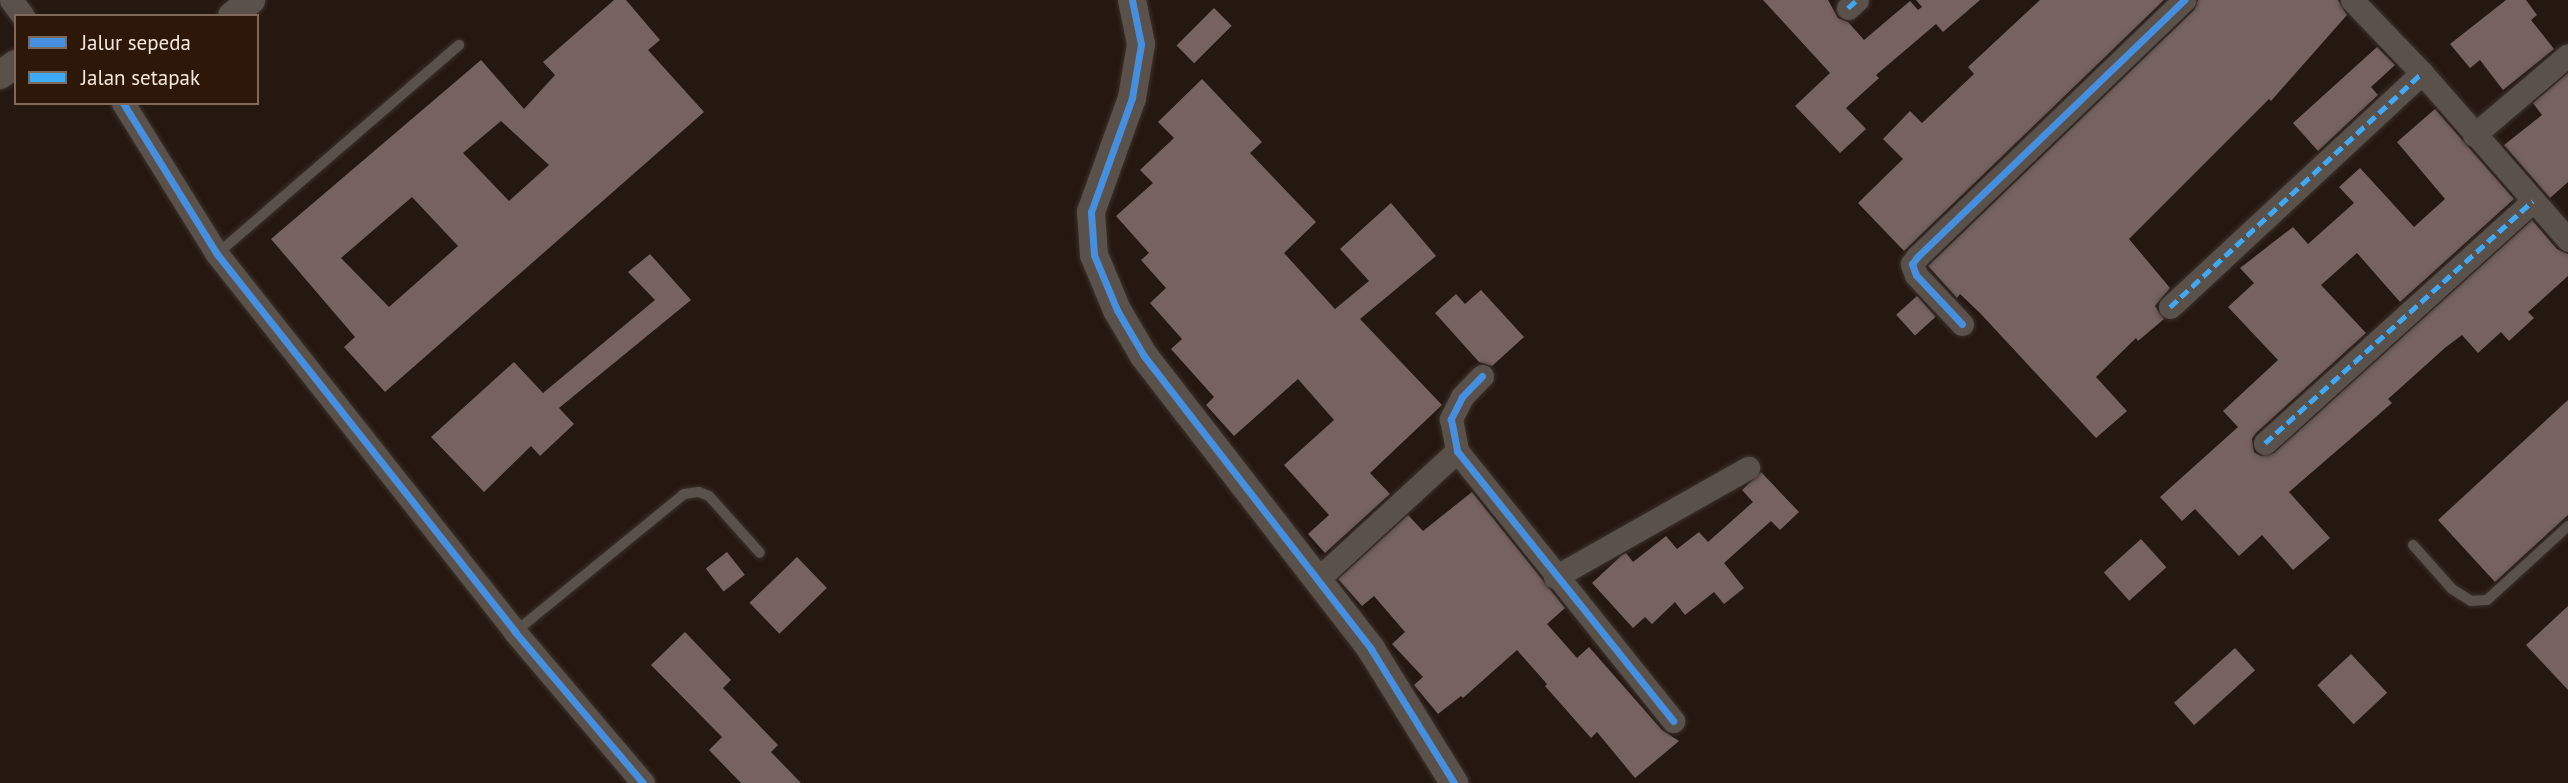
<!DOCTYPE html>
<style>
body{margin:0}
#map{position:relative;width:2568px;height:783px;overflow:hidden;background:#251810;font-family:"PT Sans",sans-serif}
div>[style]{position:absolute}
.building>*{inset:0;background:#766360;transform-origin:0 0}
.roads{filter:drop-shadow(0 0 2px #3c322c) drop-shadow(0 0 2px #3c322c)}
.service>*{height:10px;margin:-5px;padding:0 5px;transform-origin:5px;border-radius:5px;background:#5a514b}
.minor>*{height:23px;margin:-11.5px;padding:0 11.5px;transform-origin:11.5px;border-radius:11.5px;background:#5a514b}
.tertiary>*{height:28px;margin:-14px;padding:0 14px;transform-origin:14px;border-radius:14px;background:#5a514b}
.quiet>*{height:5px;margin-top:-2.5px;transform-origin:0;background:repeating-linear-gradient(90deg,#3fa9f5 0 10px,transparent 0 15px)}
.cycleway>*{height:7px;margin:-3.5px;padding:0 3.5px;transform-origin:3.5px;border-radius:3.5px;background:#468fdf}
span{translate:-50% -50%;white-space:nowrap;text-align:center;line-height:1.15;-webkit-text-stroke:7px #2d1708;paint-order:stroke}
.legend{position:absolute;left:14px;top:14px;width:245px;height:91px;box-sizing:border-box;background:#2d1708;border:2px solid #7d6a5d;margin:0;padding:9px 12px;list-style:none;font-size:21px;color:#f6e7dd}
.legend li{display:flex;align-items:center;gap:14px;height:35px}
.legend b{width:35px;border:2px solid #7d6a5d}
</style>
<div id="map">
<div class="building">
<i style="clip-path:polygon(evenodd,614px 0,626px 0,660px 40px,648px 50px,704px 112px,385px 392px,344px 347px,355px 337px,271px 239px,481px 60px,524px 109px,555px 75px,543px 62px,614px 0,501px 121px,549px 165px,509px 201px,463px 153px,501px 121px,614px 0,412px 197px,458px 246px,389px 307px,341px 258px,412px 197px)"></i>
<i style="clip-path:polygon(1763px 0,1828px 0,1838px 18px,1848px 22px,1864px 40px,1910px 1px,1918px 10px,1922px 7px,1916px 0,1980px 0,1943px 32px,1936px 24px,1876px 75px,1879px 78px,1846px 108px,1866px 129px,1840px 153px,1795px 106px,1830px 73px)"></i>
<i style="clip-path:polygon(2040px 0,2164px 0,1904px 251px,1858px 203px,1903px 159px,1883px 139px,1910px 111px,1922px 123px,1974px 74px,1968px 67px)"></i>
<i style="clip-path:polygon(2198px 0,2338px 0,2347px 15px,2271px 101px,2269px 99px,2129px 239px,2170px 288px,2155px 306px,2164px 319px,2138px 341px,2136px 338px,2096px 377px,2127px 411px,2096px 438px,1980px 313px,1960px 294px,1957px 298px,1928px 266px,2194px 10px)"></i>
<i style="clip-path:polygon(2506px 0,2526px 0,2537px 15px,2531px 20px,2554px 49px,2503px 90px,2480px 60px,2470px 68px,2450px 44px)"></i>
<i style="left:1214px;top:8px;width:25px;height:53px;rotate:45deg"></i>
<i style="clip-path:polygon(2377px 47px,2395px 65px,2371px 87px,2378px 95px,2318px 151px,2293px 123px)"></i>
<i style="clip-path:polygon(2568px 73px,2568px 182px,2550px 198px,2504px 145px,2542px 115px,2533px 103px)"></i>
<i style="clip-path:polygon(1202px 79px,1262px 142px,1250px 153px,1316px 222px,1284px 253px,1335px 309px,1369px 281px,1340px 249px,1391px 203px,1436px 256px,1360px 319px,1442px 405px,1370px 473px,1390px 494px,1325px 553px,1308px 534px,1329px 515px,1284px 465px,1334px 420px,1298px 379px,1234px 436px,1206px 405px,1214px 397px,1171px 349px,1182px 339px,1150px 303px,1166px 288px,1141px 260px,1149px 253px,1116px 216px,1153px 183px,1140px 170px,1174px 138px,1158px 122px)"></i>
<i style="clip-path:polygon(2435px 109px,2514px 199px,2400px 302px,2357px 253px,2321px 285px,2366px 333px,2256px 433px,2252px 439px,2254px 452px,2261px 456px,2274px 453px,2532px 220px,2557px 249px,2568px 254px,2568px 276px,2528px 312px,2534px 318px,2509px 341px,2501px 332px,2478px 353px,2462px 335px,2446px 347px,2388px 399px,2392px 403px,2289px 492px,2330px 538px,2293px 570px,2262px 535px,2239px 556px,2195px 509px,2182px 521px,2160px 497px,2238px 427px,2223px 411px,2278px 360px,2228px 307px,2254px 283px,2240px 268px,2293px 227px,2308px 244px,2354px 203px,2339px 187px,2360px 168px,2414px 227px,2445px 199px,2397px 142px)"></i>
<i style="clip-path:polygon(650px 254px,691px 300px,559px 408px,574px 424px,540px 456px,531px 446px,484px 492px,431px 437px,514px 362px,543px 393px,655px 300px,628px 272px)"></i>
<i style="clip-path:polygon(1481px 290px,1524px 337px,1492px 366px,1479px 362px,1435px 313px,1456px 294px,1465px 304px)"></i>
<i style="left:1917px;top:296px;width:28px;height:28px;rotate:48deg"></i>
<i style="clip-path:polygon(2568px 400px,2568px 515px,2495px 582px,2438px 520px)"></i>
<i style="clip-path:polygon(1761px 472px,1799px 512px,1780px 530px,1771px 521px,1724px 563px,1744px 588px,1724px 604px,1714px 592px,1685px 615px,1675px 602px,1652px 624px,1645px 617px,1633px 628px,1592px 583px,1622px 555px,1626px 553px,1633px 562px,1666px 536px,1677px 549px,1699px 532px,1708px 542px,1753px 502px,1742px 490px)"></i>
<i style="clip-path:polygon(1472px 492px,1565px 608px,1547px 624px,1577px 658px,1589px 647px,1662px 730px,1679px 741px,1635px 778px,1597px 732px,1591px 738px,1545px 686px,1547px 684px,1517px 650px,1463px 698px,1461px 696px,1438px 714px,1414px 685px,1423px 677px,1392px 644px,1405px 632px,1374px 596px,1362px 606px,1338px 579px,1408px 515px,1423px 531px)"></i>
<i style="left:2141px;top:539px;width:38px;height:50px;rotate:48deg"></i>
<i style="left:727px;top:552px;width:29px;height:27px;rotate:52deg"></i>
<i style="left:797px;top:557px;width:43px;height:66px;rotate:46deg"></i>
<i style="clip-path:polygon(2568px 606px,2568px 690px,2526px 645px)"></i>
<i style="clip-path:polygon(685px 632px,731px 680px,723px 688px,778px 745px,771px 752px,801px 783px,741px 783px,709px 750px,722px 737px,651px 665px)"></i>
<i style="left:2235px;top:648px;width:30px;height:82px;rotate:48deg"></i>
<i style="left:2351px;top:654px;width:53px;height:46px;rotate:47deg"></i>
</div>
<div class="roads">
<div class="service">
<i style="left:217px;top:254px;width:320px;rotate:-40.8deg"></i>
<i style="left:2413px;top:545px;width:59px;rotate:48.4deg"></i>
<i style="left:2452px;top:589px;width:22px;rotate:32deg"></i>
<i style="left:2471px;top:601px;width:16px;rotate:-4deg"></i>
<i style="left:2487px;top:600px;width:110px;rotate:-42.4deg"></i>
<i style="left:515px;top:632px;width:218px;rotate:-39.2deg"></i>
<i style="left:684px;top:494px;width:15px;rotate:-8deg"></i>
<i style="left:699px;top:492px;width:11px;rotate:22deg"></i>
<i style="left:709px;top:496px;width:76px;rotate:48.2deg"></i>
</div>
<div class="minor">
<i style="left:11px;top:0;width:20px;rotate:53deg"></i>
<i style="left:2352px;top:0;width:101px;rotate:46.2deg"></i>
<i style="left:2422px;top:73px;width:222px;rotate:48.8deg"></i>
<i style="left:1848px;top:8px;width:12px;rotate:-42deg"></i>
<i style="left:123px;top:103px;width:178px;rotate:58.1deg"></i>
<i style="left:217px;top:254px;width:481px;rotate:51.7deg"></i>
<i style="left:515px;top:632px;width:198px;rotate:49.7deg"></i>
<i style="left:2474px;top:135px;width:123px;rotate:-40.4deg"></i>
<i style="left:2170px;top:307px;width:344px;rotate:-42.9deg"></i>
<i style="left:1962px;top:324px;width:67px;rotate:-133.2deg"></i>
<i style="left:1916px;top:275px;width:12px;rotate:-110deg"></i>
<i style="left:1912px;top:264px;width:9px;rotate:-54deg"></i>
<i style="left:1917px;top:257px;width:371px;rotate:-43.9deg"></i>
<i style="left:1482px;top:376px;width:29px;rotate:134deg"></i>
<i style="left:1462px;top:397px;width:25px;rotate:117deg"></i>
<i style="left:1451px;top:419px;width:33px;rotate:79deg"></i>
<i style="left:1457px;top:451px;width:346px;rotate:51.3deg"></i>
<i style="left:2265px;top:443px;width:361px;rotate:-42.1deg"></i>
<i style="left:1555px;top:577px;width:222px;rotate:-29.5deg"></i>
<i style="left:1318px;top:579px;width:189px;rotate:-42.6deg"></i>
</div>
<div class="tertiary">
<i style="left:1132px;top:0;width:45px;rotate:78.4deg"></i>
<i style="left:1141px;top:44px;width:55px;rotate:99.5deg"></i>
<i style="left:1132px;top:98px;width:121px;rotate:109.8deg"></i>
<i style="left:1091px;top:212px;width:43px;rotate:86deg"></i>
<i style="left:1094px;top:255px;width:60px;rotate:67.3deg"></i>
<i style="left:1117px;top:310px;width:53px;rotate:59.6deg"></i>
<i style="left:1144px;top:356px;width:371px;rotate:52.2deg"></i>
<i style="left:1371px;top:649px;width:158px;rotate:58.2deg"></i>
<i style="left:232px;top:16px;width:25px;rotate:-40deg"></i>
<i style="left:0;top:75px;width:19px;rotate:-35deg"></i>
</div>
</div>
<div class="quiet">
<i style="left:1848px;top:8px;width:12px;rotate:-42deg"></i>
<i style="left:2170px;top:307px;width:344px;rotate:-42.9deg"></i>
<i style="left:2265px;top:443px;width:361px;rotate:-42.1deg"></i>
</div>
<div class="cycleway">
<i style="left:1132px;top:0;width:45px;rotate:78.4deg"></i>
<i style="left:1141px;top:44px;width:55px;rotate:99.5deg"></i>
<i style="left:1132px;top:98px;width:121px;rotate:109.8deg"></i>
<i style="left:1091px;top:212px;width:43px;rotate:86deg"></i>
<i style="left:1094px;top:255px;width:60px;rotate:67.3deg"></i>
<i style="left:1117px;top:310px;width:53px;rotate:59.6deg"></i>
<i style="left:1144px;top:356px;width:371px;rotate:52.2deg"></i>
<i style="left:1371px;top:649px;width:158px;rotate:58.2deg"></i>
<i style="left:123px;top:103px;width:178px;rotate:58.1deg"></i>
<i style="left:217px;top:254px;width:481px;rotate:51.7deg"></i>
<i style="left:515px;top:632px;width:198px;rotate:49.7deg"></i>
<i style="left:1962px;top:324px;width:67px;rotate:-133.2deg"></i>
<i style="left:1916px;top:275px;width:12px;rotate:-110deg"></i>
<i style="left:1912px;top:264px;width:9px;rotate:-54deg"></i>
<i style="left:1917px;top:257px;width:371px;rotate:-43.9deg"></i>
<i style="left:1482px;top:376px;width:29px;rotate:134deg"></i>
<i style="left:1462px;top:397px;width:25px;rotate:117deg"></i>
<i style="left:1451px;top:419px;width:33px;rotate:79deg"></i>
<i style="left:1457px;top:451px;width:346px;rotate:51.3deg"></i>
</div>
<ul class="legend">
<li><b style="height:9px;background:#468fdf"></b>Jalur sepeda</li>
<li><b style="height:9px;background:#3fa9f5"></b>Jalan setapak</li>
</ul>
</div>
